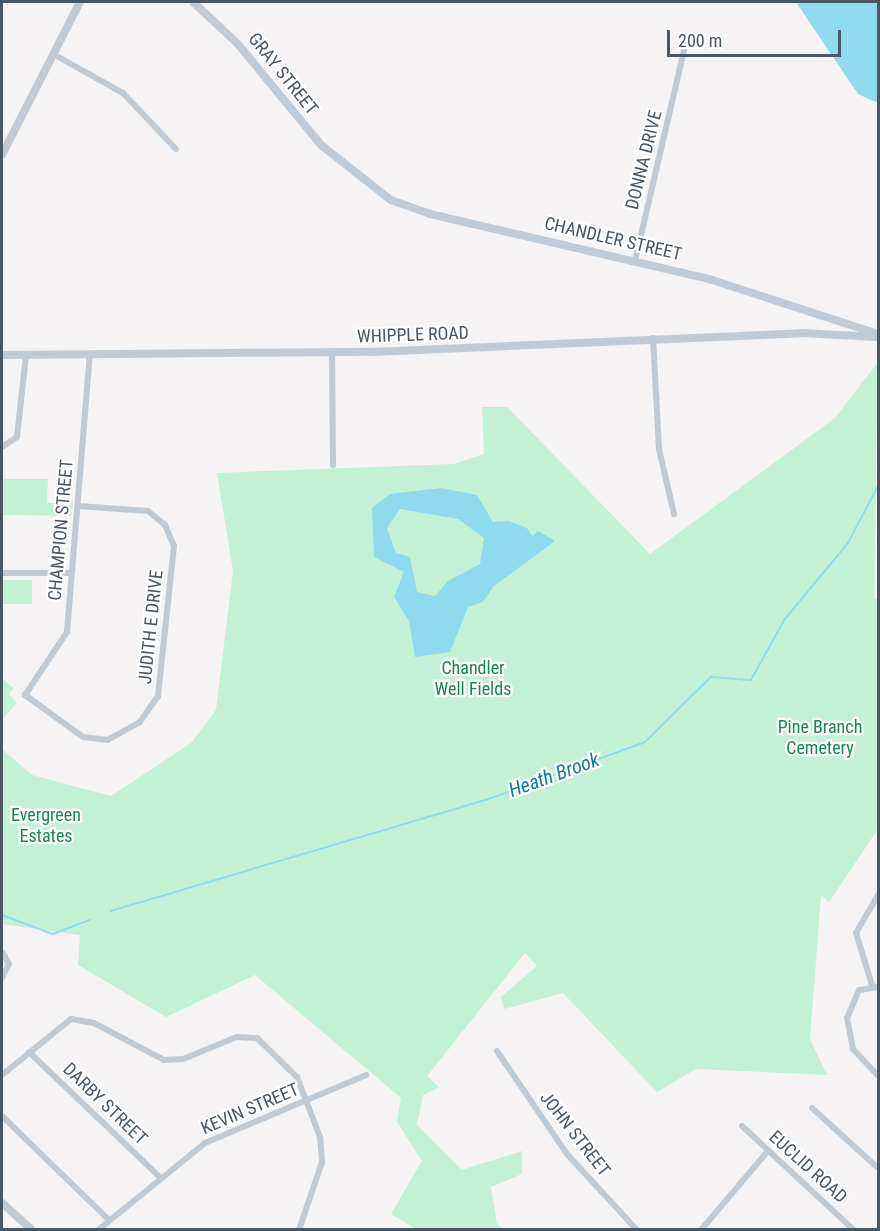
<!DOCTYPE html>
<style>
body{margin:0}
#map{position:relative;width:880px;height:1231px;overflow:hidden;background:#f5f3f3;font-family:"Roboto Condensed",sans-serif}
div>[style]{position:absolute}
.green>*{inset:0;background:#c3f1d5;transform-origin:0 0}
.water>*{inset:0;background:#90daee}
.stream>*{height:1.5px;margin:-0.75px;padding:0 0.75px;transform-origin:0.75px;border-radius:0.75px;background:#90daee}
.minor>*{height:6px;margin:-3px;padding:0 3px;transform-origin:3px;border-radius:3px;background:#c1cad2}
.tertiary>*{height:8px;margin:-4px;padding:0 4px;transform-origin:4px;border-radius:4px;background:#c1cad2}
.secondary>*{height:8px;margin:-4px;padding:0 4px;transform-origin:4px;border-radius:4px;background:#c1cbd6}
span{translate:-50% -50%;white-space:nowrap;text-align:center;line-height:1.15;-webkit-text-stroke:4.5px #fff;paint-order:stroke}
.street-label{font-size:18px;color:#4a5661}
.park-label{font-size:18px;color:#17864f}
.water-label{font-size:20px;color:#0c7c9b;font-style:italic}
.frame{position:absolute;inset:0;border:3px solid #4a5661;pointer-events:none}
.scale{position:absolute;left:667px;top:30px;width:174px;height:27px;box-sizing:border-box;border:3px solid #4a5661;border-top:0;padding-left:8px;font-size:18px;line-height:21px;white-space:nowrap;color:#4a5661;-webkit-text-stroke:4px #fff;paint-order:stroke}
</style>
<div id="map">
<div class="green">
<i style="clip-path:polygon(878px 362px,874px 598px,878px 600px,878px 829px,829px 902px,821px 895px,810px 1039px,827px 1075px,696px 1069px,657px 1092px,563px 993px,504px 1009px,501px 997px,537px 966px,525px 953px,427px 1076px,439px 1087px,423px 1095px,417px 1125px,462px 1170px,522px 1151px,522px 1174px,491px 1187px,497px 1225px,505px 1229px,416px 1229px,391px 1214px,422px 1161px,397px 1122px,401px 1098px,255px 975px,166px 1017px,78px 965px,80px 935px,2px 924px,2px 749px,32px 775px,111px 796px,191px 743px,216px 710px,233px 571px,217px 473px,454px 464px,484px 454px,482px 407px,507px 407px,650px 554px,835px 418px)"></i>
<i style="clip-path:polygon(2px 479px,48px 479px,47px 503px,73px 503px,71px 516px,2px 515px)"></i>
<i style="left:2px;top:580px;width:30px;height:24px"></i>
<i style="clip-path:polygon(2px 678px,14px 689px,9px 694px,17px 703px,2px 720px)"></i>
</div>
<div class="water">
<i style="clip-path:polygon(796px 2px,878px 2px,878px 103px,858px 94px)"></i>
<i style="clip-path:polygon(evenodd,441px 488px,477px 495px,493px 522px,509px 521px,527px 528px,532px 536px,538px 531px,555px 541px,494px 586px,483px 602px,468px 607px,450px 652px,415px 657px,409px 621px,394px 597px,404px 572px,374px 557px,372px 508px,390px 494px,441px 488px,400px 509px,458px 519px,484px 538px,480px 564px,448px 581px,435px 596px,417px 592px,410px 557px,396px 553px,387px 528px,400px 509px)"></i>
</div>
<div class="stream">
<i style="left:111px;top:911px;width:391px;rotate:-16.5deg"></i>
<i style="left:486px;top:800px;width:169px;rotate:-20deg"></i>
<i style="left:645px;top:742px;width:93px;rotate:-44.6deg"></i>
<i style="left:711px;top:677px;width:40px;rotate:4.3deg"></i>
<i style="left:751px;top:680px;width:70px;rotate:-60.9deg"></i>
<i style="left:785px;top:619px;width:99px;rotate:-50.3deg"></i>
<i style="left:848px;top:543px;width:64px;rotate:-62.2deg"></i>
<i style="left:2px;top:915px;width:54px;rotate:20.4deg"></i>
<i style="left:53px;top:934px;width:39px;rotate:-21deg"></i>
</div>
<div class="minor">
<i style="left:55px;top:55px;width:78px;rotate:29.2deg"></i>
<i style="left:123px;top:93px;width:77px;rotate:46.6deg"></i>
<i style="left:635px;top:261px;width:229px;rotate:-76.9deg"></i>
<i style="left:653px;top:338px;width:111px;rotate:86.9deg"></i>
<i style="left:659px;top:449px;width:67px;rotate:77deg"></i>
<i style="left:332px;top:352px;width:113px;rotate:89.5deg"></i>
<i style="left:2px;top:447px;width:18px;rotate:-34deg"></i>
<i style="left:17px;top:437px;width:82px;rotate:-83.7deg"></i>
<i style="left:78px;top:506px;width:70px;rotate:4.1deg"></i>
<i style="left:148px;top:511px;width:22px;rotate:39deg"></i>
<i style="left:165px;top:525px;width:23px;rotate:67deg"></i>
<i style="left:174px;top:546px;width:151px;rotate:96.1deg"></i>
<i style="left:158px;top:696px;width:32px;rotate:125deg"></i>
<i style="left:140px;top:722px;width:37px;rotate:151deg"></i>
<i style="left:108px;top:740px;width:25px;rotate:-173deg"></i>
<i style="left:83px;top:737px;width:72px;rotate:-144.1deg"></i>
<i style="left:25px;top:695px;width:76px;rotate:-56.3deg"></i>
<i style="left:67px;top:632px;width:278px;rotate:-85.3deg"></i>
<i style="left:2px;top:573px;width:69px"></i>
<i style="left:2px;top:952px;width:14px;rotate:60deg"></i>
<i style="left:9px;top:964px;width:16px;rotate:117deg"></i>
<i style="left:872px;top:985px;width:54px;rotate:-107.1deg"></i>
<i style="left:856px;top:933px;width:44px;rotate:-59.9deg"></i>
<i style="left:878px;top:987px;width:19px;rotate:171deg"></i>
<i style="left:859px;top:990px;width:30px;rotate:113deg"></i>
<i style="left:847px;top:1018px;width:32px;rotate:79deg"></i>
<i style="left:853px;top:1049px;width:37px;rotate:47deg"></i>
<i style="left:497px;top:1051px;width:125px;rotate:55.8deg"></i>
<i style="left:567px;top:1154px;width:103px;rotate:47.4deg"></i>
<i style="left:29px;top:1052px;width:181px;rotate:43.7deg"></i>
<i style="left:2px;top:1075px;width:89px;rotate:-39.1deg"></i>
<i style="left:71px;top:1019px;width:23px;rotate:10deg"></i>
<i style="left:94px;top:1023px;width:79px;rotate:27.9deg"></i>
<i style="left:164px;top:1060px;width:19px;rotate:-3deg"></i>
<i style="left:183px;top:1059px;width:58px;rotate:-22.2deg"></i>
<i style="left:237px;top:1037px;width:20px;rotate:3deg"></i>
<i style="left:257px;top:1038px;width:56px;rotate:44.3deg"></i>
<i style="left:297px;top:1077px;width:64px;rotate:69deg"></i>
<i style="left:320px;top:1137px;width:25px;rotate:85deg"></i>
<i style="left:322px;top:1162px;width:72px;rotate:108.7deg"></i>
<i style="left:812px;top:1108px;width:89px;rotate:42.3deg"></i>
<i style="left:2px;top:1116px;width:149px;rotate:44.2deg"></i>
<i style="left:742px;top:1126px;width:153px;rotate:42.9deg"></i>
<i style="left:98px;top:1230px;width:138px;rotate:-39.1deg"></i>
<i style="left:205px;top:1143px;width:175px;rotate:-22.9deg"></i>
<i style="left:701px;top:1230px;width:104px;rotate:-49.7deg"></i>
</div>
<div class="tertiary">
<i style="left:2px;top:155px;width:172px;rotate:-63deg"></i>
<i style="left:2px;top:355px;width:371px;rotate:-0.5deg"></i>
<i style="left:373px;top:352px;width:429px;rotate:-2.5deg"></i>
<i style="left:802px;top:333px;width:75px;rotate:3.1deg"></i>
<i style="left:2px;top:1203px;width:40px;rotate:42deg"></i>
</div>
<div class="secondary">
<i style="left:193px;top:2px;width:60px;rotate:43deg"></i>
<i style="left:237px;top:43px;width:132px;rotate:50.5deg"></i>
<i style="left:321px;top:145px;width:89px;rotate:38.2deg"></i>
<i style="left:391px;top:200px;width:41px;rotate:19.7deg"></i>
<i style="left:430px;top:214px;width:286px;rotate:13.1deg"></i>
<i style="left:709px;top:279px;width:178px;rotate:18deg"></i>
</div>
<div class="street-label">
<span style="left:283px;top:74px;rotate:51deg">GRAY STREET</span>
<span style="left:644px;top:160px;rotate:-76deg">DONNA DRIVE</span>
<span style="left:613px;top:239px;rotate:13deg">CHANDLER STREET</span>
<span style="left:413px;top:335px;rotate:-2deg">WHIPPLE ROAD</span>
<span style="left:61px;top:530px;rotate:-85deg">CHAMPION STREET</span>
<span style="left:151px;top:627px;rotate:-84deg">JUDITH E DRIVE</span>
<span style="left:105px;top:1104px;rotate:44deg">DARBY STREET</span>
<span style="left:250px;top:1109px;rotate:-23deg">KEVIN STREET</span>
<span style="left:575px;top:1134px;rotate:52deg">JOHN STREET</span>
<span style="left:808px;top:1167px;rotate:42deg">EUCLID ROAD</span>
</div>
<div class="park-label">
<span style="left:473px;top:679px">Chandler<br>Well Fields</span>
<span style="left:820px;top:738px">Pine Branch<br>Cemetery</span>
<span style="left:46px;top:826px">Evergreen<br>Estates</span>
</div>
<div class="water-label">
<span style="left:554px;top:775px;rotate:-20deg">Heath Brook</span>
</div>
<div class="frame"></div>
<div class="scale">200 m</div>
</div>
